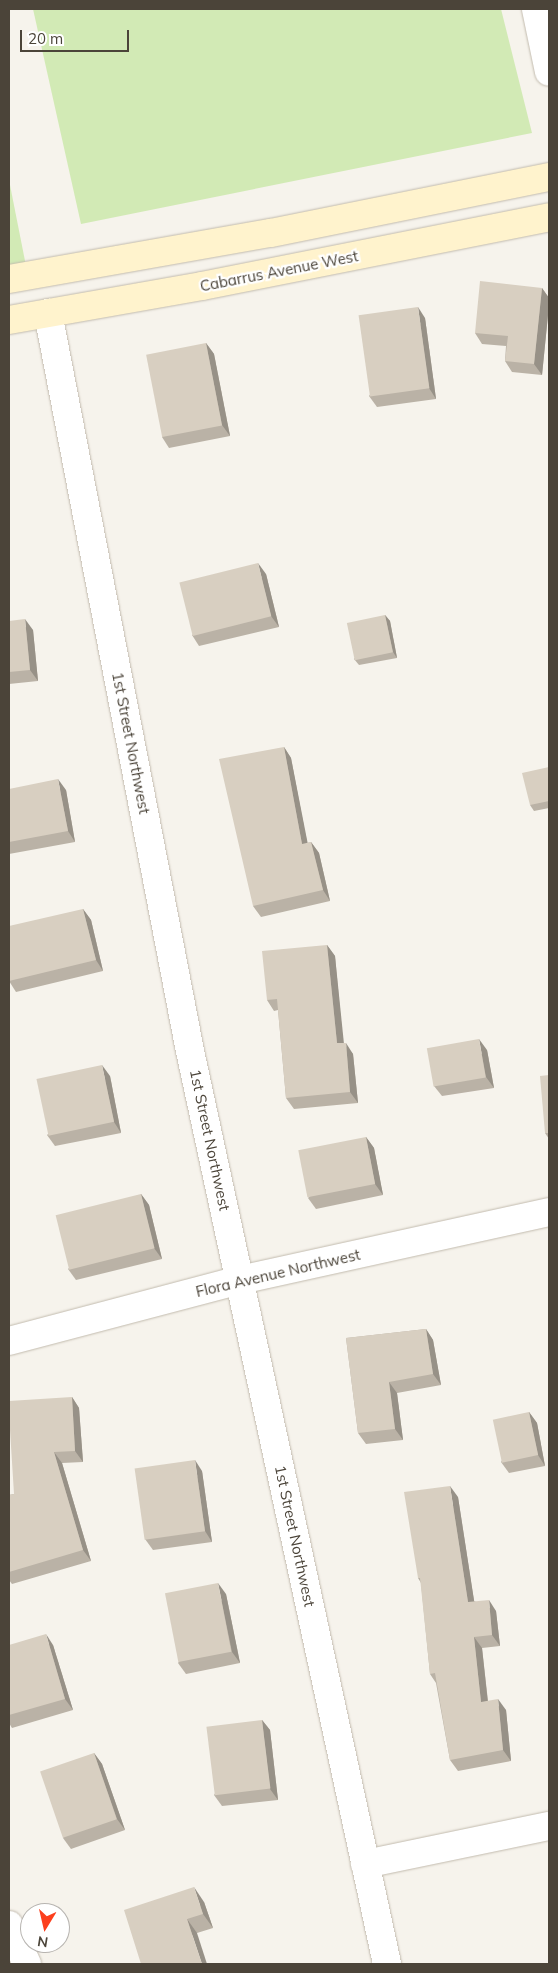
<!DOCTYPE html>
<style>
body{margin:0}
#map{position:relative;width:558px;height:1973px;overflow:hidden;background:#f6f3ec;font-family:Mulish,sans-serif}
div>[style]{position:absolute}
.green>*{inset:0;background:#d2eab5}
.roads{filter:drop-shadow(0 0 1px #c2bbae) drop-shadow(0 0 1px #c2bbae)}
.minor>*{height:28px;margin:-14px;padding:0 14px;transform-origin:14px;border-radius:14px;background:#fff}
.secondary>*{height:28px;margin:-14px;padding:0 14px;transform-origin:14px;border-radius:14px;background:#fff3cd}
.wall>*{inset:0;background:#bab2a6}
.shaded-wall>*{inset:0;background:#979187}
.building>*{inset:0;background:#d8cfc1;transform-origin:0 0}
span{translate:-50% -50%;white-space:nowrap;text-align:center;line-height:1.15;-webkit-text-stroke:4.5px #fff;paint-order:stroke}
.street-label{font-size:15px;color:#4b4439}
.frame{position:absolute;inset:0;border:10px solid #4b4439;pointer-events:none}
.north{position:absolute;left:20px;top:1903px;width:50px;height:50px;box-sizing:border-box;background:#fff;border:1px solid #b7b4b0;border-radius:50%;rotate:189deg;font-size:14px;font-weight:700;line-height:20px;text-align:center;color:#4b4439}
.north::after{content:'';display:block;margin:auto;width:18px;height:22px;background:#fc3f1d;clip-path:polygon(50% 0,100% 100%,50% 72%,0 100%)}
.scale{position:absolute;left:20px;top:30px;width:109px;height:22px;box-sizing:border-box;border:2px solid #4b4439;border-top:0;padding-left:6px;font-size:15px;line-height:18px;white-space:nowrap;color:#4b4439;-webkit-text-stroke:4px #fff;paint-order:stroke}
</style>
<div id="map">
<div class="green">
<i style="clip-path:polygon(33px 9px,501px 9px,532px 133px,81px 224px)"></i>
<i style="clip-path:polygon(9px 180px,28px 276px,9px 280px)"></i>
</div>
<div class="roads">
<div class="minor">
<i style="left:536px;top:9px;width:64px;rotate:78.3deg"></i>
<i style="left:48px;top:313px;width:752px;rotate:79.11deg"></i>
<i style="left:190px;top:1051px;width:934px;rotate:77.82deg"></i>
<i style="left:9px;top:1341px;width:239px;rotate:-14.8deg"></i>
<i style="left:240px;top:1280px;width:316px;rotate:-12.4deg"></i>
<i style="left:365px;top:1864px;width:188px;rotate:-11.7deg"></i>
<i style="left:9px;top:1925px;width:43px;rotate:65.2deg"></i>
</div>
<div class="secondary">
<i style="left:9px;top:279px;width:266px;rotate:-10deg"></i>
<i style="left:271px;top:233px;width:284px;rotate:-11.4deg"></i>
<i style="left:9px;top:320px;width:196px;rotate:-10deg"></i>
<i style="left:202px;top:286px;width:354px;rotate:-11.2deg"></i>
</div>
</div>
<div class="wall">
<i style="clip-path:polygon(542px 288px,549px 298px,549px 305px,542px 375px,512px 372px,505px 361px,506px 346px,482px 344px,475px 333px)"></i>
<i style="clip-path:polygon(425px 318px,436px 399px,377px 407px,369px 396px)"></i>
<i style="clip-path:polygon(206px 343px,214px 354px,230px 436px,169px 448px,162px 437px)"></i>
<i style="clip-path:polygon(266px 574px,279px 627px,199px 646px,192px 635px)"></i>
<i style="clip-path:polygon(385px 615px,390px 621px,397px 658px,359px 665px,354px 659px)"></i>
<i style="clip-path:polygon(9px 621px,33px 630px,38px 681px,9px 684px)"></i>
<i style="clip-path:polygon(284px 747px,291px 758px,307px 843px,311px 842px,319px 853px,330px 901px,261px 917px,253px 906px)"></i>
<i style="clip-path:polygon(549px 767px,549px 808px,534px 811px,530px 805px)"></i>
<i style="clip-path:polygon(9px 789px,66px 790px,75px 842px,9px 854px)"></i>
<i style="clip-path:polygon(83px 909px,91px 920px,103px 971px,16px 992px,9px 981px)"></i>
<i style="clip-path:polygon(327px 945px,335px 956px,343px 1043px,353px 1054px,358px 1103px,294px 1109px,286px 1098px,278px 1010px,274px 1011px,267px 1000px)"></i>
<i style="clip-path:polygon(487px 1050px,494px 1088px,442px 1096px,434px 1086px)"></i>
<i style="clip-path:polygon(549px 1075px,549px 1139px,545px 1133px)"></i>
<i style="clip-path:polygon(110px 1076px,121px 1133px,55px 1146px,47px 1135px)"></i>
<i style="clip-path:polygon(366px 1137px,374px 1148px,383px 1195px,316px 1209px,308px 1198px)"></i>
<i style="clip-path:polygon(141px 1194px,149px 1205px,162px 1259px,76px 1280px,68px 1269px)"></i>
<i style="clip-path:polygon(426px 1329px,433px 1340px,441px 1385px,397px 1393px,403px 1440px,366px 1444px,358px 1433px,346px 1338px)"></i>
<i style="clip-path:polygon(72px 1397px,79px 1408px,83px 1462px,62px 1463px,91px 1561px,12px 1584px,9px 1580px,9px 1495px,14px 1494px)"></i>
<i style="clip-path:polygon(529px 1412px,537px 1423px,545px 1466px,509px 1473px,501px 1462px)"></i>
<i style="clip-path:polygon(202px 1471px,212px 1542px,153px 1550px,145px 1539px)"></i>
<i style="clip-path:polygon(458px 1497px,474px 1601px,496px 1611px,500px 1646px,482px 1648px,488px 1701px,506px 1710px,511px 1761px,458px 1771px,450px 1760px,436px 1683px,430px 1674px,421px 1583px,418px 1578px)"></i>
<i style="clip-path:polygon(226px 1594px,240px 1663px,186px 1674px,178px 1663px)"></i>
<i style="clip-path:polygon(9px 1645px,53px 1645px,73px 1710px,12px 1728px,9px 1723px)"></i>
<i style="clip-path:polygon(262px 1720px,270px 1730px,278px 1800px,222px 1806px,214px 1795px)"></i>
<i style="clip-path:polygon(94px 1753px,102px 1764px,125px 1830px,71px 1849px,63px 1838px)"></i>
<i style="clip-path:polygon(204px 1902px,213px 1928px,197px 1933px,141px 1964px)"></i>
</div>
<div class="shaded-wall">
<i style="clip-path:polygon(542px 288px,549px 298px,549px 305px,542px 375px,534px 364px)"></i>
<i style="clip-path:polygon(418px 307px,425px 318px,436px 399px,429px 388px)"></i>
<i style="clip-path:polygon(206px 343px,214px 354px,230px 436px,222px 425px)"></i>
<i style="clip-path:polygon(258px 563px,266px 574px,279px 627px,271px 616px)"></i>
<i style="clip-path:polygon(385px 615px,390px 621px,397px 658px,393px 652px)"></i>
<i style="clip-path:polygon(25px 619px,33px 630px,38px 681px,30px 670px)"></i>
<i style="clip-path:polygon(284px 747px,291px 758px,310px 855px,302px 844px)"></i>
<i style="clip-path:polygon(58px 779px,66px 790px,75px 842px,68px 831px)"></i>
<i style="clip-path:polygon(311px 842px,319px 853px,330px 901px,323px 890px)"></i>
<i style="clip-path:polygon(83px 909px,91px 920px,103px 971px,96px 960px)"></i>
<i style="clip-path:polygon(327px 945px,335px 956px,345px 1054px,337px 1043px)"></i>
<i style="clip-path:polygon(479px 1039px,487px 1050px,494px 1088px,486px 1077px)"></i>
<i style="clip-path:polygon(346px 1043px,353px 1054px,358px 1103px,350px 1092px)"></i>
<i style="clip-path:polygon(102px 1065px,110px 1076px,121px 1133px,114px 1122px)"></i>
<i style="clip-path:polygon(366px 1137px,374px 1148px,383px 1195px,375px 1184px)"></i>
<i style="clip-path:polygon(141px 1194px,149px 1205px,162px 1259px,154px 1248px)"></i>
<i style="clip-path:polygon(426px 1329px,433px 1340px,441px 1385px,433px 1374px)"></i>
<i style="clip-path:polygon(389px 1382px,397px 1393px,403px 1440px,395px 1429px)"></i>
<i style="clip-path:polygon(72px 1397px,79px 1408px,83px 1462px,75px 1451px)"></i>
<i style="clip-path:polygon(529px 1412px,537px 1423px,545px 1466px,538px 1455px)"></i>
<i style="clip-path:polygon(54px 1452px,62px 1463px,91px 1561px,83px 1550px)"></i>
<i style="clip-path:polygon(195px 1460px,202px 1471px,212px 1542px,205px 1531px)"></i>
<i style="clip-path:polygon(450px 1486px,458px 1497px,476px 1613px,468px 1602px)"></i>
<i style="clip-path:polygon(218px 1583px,226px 1594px,240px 1663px,232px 1652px)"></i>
<i style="clip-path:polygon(489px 1600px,496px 1611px,500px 1646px,492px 1635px)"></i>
<i style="clip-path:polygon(46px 1634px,53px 1645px,73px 1710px,65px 1699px)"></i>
<i style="clip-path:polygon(474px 1637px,482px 1648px,489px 1713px,481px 1702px)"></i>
<i style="clip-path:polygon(498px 1699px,506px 1710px,511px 1761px,503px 1750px)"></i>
<i style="clip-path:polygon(262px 1720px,270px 1730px,278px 1800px,270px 1789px)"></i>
<i style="clip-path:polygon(94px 1753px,102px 1764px,125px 1830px,117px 1819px)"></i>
<i style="clip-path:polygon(194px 1887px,204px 1902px,213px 1928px,203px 1914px)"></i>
<i style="clip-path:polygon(187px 1919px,197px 1933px,207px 1964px,202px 1964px)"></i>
</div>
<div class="building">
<i style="clip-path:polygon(480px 281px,542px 288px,534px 364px,505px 361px,508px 336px,475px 333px)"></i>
<i style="left:418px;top:307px;width:82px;height:60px;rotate:82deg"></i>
<i style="left:206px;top:343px;width:84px;height:61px;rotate:79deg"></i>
<i style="left:258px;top:563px;width:55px;height:81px;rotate:76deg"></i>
<i style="left:385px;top:615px;width:38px;height:39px;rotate:78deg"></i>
<i style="clip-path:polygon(25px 619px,30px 670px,9px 672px,9px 621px)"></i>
<i style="clip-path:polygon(284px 747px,302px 844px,311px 842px,323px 890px,253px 906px,219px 759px)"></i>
<i style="clip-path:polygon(549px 767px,549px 801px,530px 805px,522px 773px)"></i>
<i style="clip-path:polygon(58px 779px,68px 831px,9px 842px,9px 789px)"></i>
<i style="clip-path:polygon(83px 909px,96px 960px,9px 981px,9px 926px)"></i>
<i style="clip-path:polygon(327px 945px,337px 1043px,346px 1043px,350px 1092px,286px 1098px,277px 999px,267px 1000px,262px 951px)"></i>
<i style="left:479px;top:1039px;width:39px;height:53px;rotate:80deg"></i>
<i style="left:102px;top:1065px;width:58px;height:67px;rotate:78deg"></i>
<i style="clip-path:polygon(549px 1075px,549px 1133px,545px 1133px,540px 1076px)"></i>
<i style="left:366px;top:1137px;width:48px;height:69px;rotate:79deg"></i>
<i style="left:141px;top:1194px;width:56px;height:88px;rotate:76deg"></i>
<i style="clip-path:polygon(426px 1329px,433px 1374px,389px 1382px,395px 1429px,358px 1433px,346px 1338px)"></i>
<i style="clip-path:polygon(72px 1397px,75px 1451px,54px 1452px,83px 1550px,9px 1572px,9px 1495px,14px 1494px,9px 1414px,9px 1401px)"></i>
<i style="left:529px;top:1412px;width:44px;height:37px;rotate:78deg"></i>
<i style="left:195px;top:1460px;width:72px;height:61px;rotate:82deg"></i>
<i style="clip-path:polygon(450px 1486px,468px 1602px,489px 1600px,492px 1635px,474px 1637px,481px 1702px,498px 1699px,503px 1750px,450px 1760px,435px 1673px,430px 1674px,420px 1578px,418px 1578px,404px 1492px)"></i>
<i style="left:218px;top:1583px;width:70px;height:54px;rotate:79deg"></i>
<i style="clip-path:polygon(46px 1634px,65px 1699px,9px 1715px,9px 1645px)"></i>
<i style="left:262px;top:1720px;width:69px;height:56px;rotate:83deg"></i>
<i style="left:94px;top:1753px;width:70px;height:57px;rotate:71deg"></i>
<i style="clip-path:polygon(194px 1887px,203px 1914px,187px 1919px,202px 1964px,141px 1964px,124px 1910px)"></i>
</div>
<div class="street-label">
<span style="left:279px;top:271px;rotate:-11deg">Cabarrus Avenue West</span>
<span style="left:131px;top:743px;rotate:79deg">1st Street Northwest</span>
<span style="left:210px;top:1140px;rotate:78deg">1st Street Northwest</span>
<span style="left:278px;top:1273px;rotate:-13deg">Flora Avenue Northwest</span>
<span style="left:295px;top:1536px;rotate:78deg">1st Street Northwest</span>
</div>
<div class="frame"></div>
<div class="north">N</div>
<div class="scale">20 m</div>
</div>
